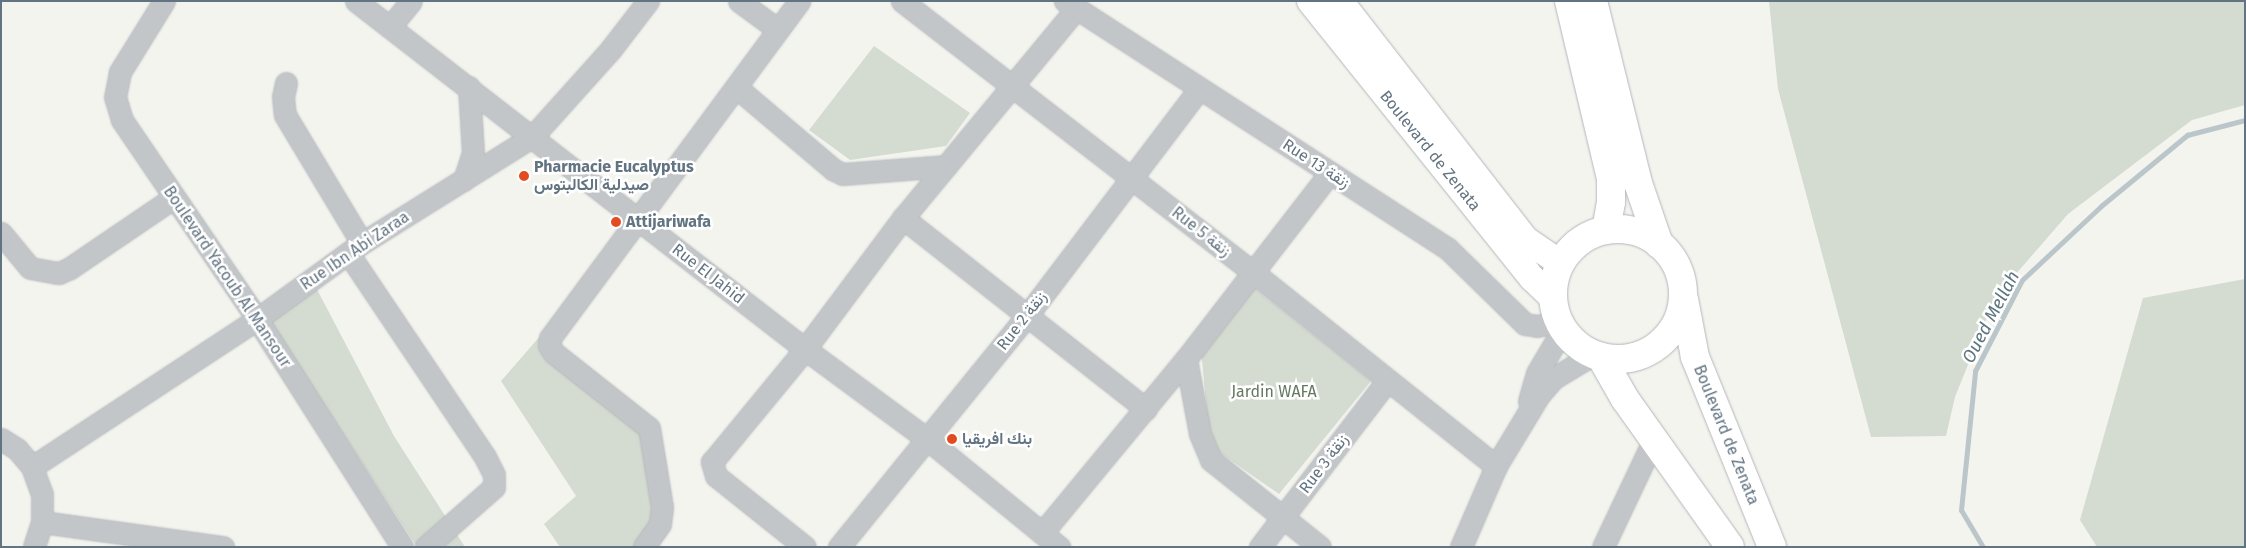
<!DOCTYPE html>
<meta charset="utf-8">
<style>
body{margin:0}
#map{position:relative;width:2246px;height:548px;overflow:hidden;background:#f4f4ef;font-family:"Fira Sans",Vazirmatn,sans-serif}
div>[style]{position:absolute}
.green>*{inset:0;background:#d4dbd0}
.stream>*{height:5px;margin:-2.5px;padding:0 2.5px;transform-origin:2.5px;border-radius:2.5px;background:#bac6ca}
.roads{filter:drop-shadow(0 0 1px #b3b7bb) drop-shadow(0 0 1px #b3b7bb)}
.minor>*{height:21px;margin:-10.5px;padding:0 10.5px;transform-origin:10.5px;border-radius:10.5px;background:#c3c6c9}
.major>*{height:26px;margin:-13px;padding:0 13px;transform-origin:13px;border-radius:13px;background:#fff}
.highway>*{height:28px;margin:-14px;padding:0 14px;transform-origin:14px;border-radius:14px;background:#fff}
.highway>.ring{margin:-14px;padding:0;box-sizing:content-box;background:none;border:28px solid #fff;border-radius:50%}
.dots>*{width:14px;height:14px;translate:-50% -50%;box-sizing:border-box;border:2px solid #fff;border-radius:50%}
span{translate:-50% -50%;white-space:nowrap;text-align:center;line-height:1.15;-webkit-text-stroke:5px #fff;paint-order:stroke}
.street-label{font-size:16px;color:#627381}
.poi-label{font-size:16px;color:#627381;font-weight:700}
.left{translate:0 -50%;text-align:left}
.park-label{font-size:16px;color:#667861}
.water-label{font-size:18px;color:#5e767f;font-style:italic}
.frame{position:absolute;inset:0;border:2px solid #627381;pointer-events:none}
</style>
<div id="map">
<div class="green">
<i style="clip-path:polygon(1769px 1px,2245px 1px,2245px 105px,2192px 120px,2068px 214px,1995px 298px,1955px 397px,1946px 436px,1871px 437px,1778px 89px)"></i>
<i style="clip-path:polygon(874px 46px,970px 113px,946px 146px,850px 160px,809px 130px)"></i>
<i style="clip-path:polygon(2245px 279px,2245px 547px,2097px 547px,2080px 520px,2143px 298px)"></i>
<i style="clip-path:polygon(312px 280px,394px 436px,465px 547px,417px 547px,267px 317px)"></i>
<i style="clip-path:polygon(1250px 285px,1371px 381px,1279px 494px,1210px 446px,1201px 349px)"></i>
<i style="clip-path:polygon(541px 335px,644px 419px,663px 536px,653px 547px,560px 547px,544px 524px,576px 496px,501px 381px)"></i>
</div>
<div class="stream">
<i style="left:1983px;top:547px;width:43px;rotate:-120.7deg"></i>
<i style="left:1961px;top:510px;width:140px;rotate:-84.2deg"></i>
<i style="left:1975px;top:371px;width:102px;rotate:-62.7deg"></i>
<i style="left:2022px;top:280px;width:108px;rotate:-43.1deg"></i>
<i style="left:2101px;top:206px;width:112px;rotate:-39.5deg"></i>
<i style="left:2187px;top:135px;width:60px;rotate:-14.5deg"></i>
</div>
<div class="roads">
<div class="minor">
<i style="left:164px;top:1px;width:84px;rotate:121.8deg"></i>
<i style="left:120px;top:72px;width:25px;rotate:101deg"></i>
<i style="left:115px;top:97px;width:24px;rotate:73deg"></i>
<i style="left:122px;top:120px;width:240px;rotate:55.8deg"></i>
<i style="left:257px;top:319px;width:270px;rotate:57.5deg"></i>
<i style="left:356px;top:1px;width:568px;rotate:37.78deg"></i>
<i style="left:805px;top:349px;width:152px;rotate:36.4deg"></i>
<i style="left:927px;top:439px;width:171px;rotate:39.3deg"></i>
<i style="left:739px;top:1px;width:47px;rotate:36.4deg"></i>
<i style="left:902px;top:1px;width:445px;rotate:37.7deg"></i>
<i style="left:1254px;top:273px;width:310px;rotate:38.6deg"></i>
<i style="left:1065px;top:1px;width:455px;rotate:32.9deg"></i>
<i style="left:1447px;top:248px;width:109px;rotate:44.3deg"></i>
<i style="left:1525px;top:324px;width:12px;rotate:9deg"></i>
<i style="left:1537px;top:326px;width:22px;rotate:-10deg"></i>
<i style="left:390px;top:27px;width:33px;rotate:-51deg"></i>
<i style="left:286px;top:83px;width:14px;rotate:102deg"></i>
<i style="left:283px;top:97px;width:18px;rotate:84deg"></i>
<i style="left:285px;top:115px;width:149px;rotate:59deg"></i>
<i style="left:736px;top:87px;width:128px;rotate:40.3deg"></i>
<i style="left:834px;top:170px;width:10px;rotate:24deg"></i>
<i style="left:843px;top:174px;width:103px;rotate:-4.4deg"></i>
<i style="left:464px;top:180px;width:28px;rotate:-72deg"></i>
<i style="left:473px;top:153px;width:66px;rotate:-93.5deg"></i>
<i style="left:903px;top:218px;width:309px;rotate:38.2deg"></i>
<i style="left:1px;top:233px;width:45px;rotate:50.4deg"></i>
<i style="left:30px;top:268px;width:29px;rotate:10deg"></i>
<i style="left:59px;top:273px;width:12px;rotate:-24deg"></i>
<i style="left:70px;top:268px;width:125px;rotate:-34.2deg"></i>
<i style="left:348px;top:253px;width:246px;rotate:56.1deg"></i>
<i style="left:485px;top:457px;width:20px;rotate:63deg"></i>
<i style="left:494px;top:475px;width:12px;rotate:90deg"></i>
<i style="left:494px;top:487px;width:91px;rotate:138.6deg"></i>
<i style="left:1186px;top:359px;width:76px;rotate:79.4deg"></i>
<i style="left:1200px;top:434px;width:28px;rotate:67deg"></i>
<i style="left:1211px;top:460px;width:139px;rotate:38.6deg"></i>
<i style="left:1529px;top:401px;width:29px;rotate:-74deg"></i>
<i style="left:1537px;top:373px;width:51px;rotate:-59.4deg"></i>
<i style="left:1px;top:439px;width:19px;rotate:32deg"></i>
<i style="left:17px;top:449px;width:23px;rotate:50deg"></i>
<i style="left:32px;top:467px;width:29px;rotate:70deg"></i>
<i style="left:42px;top:494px;width:28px;rotate:90deg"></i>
<i style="left:42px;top:522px;width:26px;rotate:108deg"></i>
<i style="left:32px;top:467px;width:269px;rotate:-33.3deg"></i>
<i style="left:257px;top:319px;width:130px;rotate:-35.9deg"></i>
<i style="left:362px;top:243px;width:202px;rotate:-32deg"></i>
<i style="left:533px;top:136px;width:117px;rotate:-48.1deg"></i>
<i style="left:611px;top:49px;width:61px;rotate:-52.4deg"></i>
<i style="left:42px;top:522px;width:183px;rotate:7.9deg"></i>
<i style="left:1042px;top:533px;width:226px;rotate:-50.4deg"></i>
<i style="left:1186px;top:359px;width:235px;rotate:-52.3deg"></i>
<i style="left:644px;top:547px;width:28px;rotate:-55deg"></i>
<i style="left:660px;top:524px;width:17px;rotate:-83deg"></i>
<i style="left:662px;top:507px;width:80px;rotate:-99.3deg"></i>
<i style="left:649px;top:428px;width:121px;rotate:-141.7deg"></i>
<i style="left:554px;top:353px;width:9px;rotate:-122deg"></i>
<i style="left:549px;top:345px;width:7px;rotate:-82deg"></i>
<i style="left:550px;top:338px;width:419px;rotate:-53.5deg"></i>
<i style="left:805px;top:547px;width:114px;rotate:-141.4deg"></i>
<i style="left:716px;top:476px;width:15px;rotate:-106deg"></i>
<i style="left:712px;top:462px;width:146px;rotate:-50.5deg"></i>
<i style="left:805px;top:349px;width:164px;rotate:-53.2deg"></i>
<i style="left:903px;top:218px;width:273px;rotate:-50.4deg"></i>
<i style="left:839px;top:547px;width:296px;rotate:-50.9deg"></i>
<i style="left:1026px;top:317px;width:286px;rotate:-52.8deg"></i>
<i style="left:1260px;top:547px;width:209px;rotate:-52.6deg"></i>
<i style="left:1461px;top:547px;width:88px;rotate:-66.6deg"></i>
<i style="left:1496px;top:466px;width:83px;rotate:-58.8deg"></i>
<i style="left:1539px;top:395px;width:23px;rotate:-49deg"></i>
<i style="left:1554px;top:378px;width:47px;rotate:-31deg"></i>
<i style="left:1603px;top:547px;width:119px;rotate:-64.7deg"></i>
</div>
<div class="major">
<i style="left:1310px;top:1px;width:356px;rotate:51.3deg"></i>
<i style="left:1533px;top:279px;width:28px;rotate:44deg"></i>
<i style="left:1340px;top:1px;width:301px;rotate:52.1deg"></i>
<i style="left:1525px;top:239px;width:42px;rotate:34.4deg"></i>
</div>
<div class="highway">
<i style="left:1569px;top:1px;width:182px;rotate:76.7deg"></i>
<i style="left:1611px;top:178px;width:24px;rotate:90deg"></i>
<i style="left:1611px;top:202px;width:28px;rotate:100deg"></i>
<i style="left:1593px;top:1px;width:187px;rotate:76.1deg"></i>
<i style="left:1638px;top:183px;width:65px;rotate:71deg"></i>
<i class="ring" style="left:1553px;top:229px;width:102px;height:102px"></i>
<i style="left:1684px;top:299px;width:59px;rotate:79.3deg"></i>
<i style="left:1695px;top:357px;width:205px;rotate:67.9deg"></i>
<i style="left:1601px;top:357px;width:48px;rotate:60.3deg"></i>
<i style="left:1625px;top:399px;width:181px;rotate:54.6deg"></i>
</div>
</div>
<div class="dots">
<i style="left:524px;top:176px;background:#e34c20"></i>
<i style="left:616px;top:222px;background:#e34c20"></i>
<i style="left:952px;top:439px;background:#e34c20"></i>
</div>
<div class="street-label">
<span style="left:1430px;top:151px;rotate:51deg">Boulevard de Zenata</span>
<span style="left:1316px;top:164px;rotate:33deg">Rue 13 زنقة</span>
<span style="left:1201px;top:232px;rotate:38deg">Rue 5 زنقة</span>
<span style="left:355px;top:251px;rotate:-34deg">Rue Ibn Abi Zaraa</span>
<span style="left:708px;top:274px;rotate:38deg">Rue El Jahid</span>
<span style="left:227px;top:277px;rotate:56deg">Boulevard Yacoub Al Mansour</span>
<span style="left:1022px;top:321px;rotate:-52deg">Rue 2 زنقة</span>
<span style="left:1726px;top:435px;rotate:68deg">Boulevard de Zenata</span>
<span style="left:1324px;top:464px;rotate:-53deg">Rue 3 زنقة</span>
</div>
<div class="poi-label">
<span class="left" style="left:534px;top:176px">Pharmacie Eucalyptus<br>صيدلية الكالبتوس</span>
<span class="left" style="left:626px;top:222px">Attijariwafa</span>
<span class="left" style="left:962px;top:439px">بنك افريقيا</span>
</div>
<div class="park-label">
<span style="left:1274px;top:392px">Jardin WAFA</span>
</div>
<div class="water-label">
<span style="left:1991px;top:317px;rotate:-62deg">Oued Mellah</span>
</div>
<div class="frame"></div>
</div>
